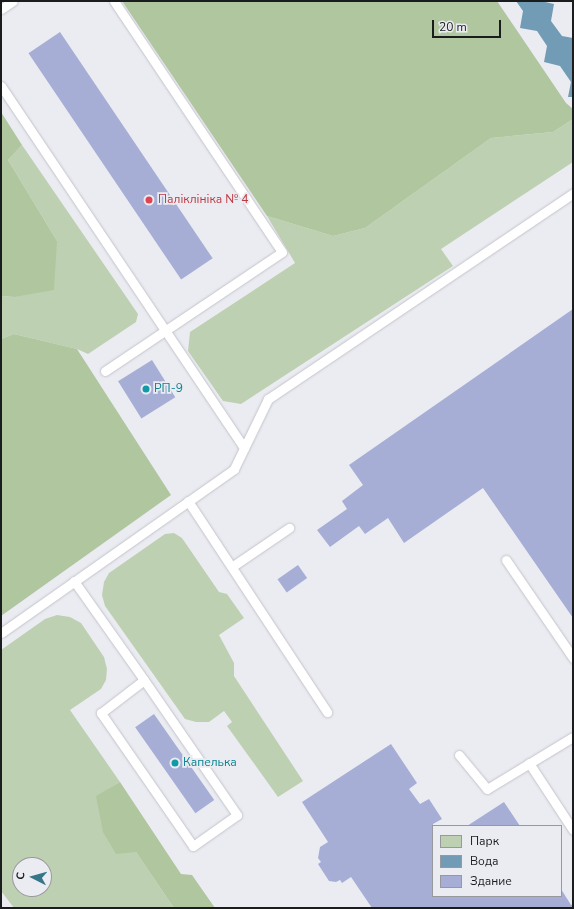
<!DOCTYPE html>
<meta charset="utf-8">
<style>
body{margin:0}
#map{position:relative;width:574px;height:909px;overflow:hidden;background:#ebecf2;font-family:"Nunito Sans",sans-serif}
div>[style]{position:absolute}
.green>*{inset:0;background:#bed0b2}
.forest>*{inset:0;background:#afc69f}
.water>*{inset:0;background:#729cb5}
.building>*{inset:0;background:#a6aed6;transform-origin:0 0}
.roads{filter:drop-shadow(0 0 1px #c3c4ca) drop-shadow(0 0 1px #c3c4ca)}
.service>*{height:9px;margin:-4.5px;padding:0 4.5px;transform-origin:4.5px;border-radius:4.5px;background:#fff}
.dots>*{width:11px;height:11px;translate:-50% -50%;box-sizing:border-box;border:2px solid #ebecf2;border-radius:50%}
span{translate:-50% -50%;white-space:nowrap;text-align:center;line-height:1.15;-webkit-text-stroke:3.5px #ebecf2;paint-order:stroke}
.health-label{font-size:12px;color:#be3a42}
.left{translate:0 -50%;text-align:left}
.culture-label{font-size:12px;color:#0d838f}
.frame{position:absolute;inset:0;border:2px solid #1b1c1e;pointer-events:none}
.legend{position:absolute;left:432px;top:825px;width:130px;height:72px;box-sizing:border-box;background:#ebecf2;border:1px solid #98999d;margin:0;padding:5px 7px;list-style:none;font-size:12px;color:#1b1c1e}
.legend li{display:flex;align-items:center;gap:8px;height:20px}
.legend b{width:20px;border:1px solid #98999d}
.north{position:absolute;left:12px;top:857px;width:40px;height:40px;box-sizing:border-box;background:#ebecf2;border:1px solid #98999d;border-radius:50%;rotate:276deg;font-size:11px;font-weight:700;line-height:16px;text-align:center;color:#1b1c1e}
.north::after{content:'';display:block;margin:auto;width:14px;height:18px;background:#367689;clip-path:polygon(50% 0,100% 100%,50% 72%,0 100%)}
.scale{position:absolute;left:432px;top:20px;width:69px;height:18px;box-sizing:border-box;border:2px solid #1b1c1e;border-top:0;padding-left:5px;font-size:12px;line-height:14px;white-space:nowrap;color:#1b1c1e;-webkit-text-stroke:3px #ebecf2;paint-order:stroke}
</style>
<div id="map">
<div class="green">
<i style="clip-path:polygon(573px 119px,573px 162px,441px 249px,453px 266px,241px 404px,223px 401px,188px 351px,190px 332px,295px 263px,267px 216px,333px 236px,365px 228px,491px 138px,553px 132px)"></i>
<i style="clip-path:polygon(22px 145px,138px 314px,136px 322px,88px 354px,77px 349px,14px 334px,1px 339px,1px 296px,14px 297px,57px 241px,8px 160px)"></i>
<i style="clip-path:polygon(174px 533px,182px 538px,219px 592px,227px 594px,244px 618px,219px 635px,234px 663px,234px 676px,303px 781px,278px 797px,227px 726px,232px 722px,224px 711px,209px 722px,196px 722px,185px 719px,105px 606px,102px 595px,104px 582px,109px 573px,165px 534px)"></i>
<i style="clip-path:polygon(evenodd,57px 615px,70px 617px,81px 623px,104px 657px,107px 669px,106px 680px,101px 689px,70px 710px,120px 782px,110px 788px,136px 852px,174px 908px,14px 908px,1px 891px,1px 650px,45px 619px,57px 615px,20px 865px,44px 865px,44px 889px,20px 889px,20px 865px)"></i>
</div>
<div class="forest">
<i style="clip-path:polygon(122px 1px,497px 1px,566px 103px,573px 109px,573px 119px,553px 132px,491px 138px,365px 228px,333px 236px,267px 216px)"></i>
<i style="clip-path:polygon(1px 112px,22px 145px,8px 160px,57px 241px,54px 290px,14px 297px,1px 296px)"></i>
<i style="clip-path:polygon(14px 334px,77px 349px,171px 495px,1px 616px,1px 339px)"></i>
<i style="clip-path:polygon(120px 782px,181px 874px,192px 875px,215px 908px,174px 908px,136px 852px,116px 854px,103px 832px,96px 796px)"></i>
</div>
<div class="water">
<i style="clip-path:polygon(516px 1px,541px 1px,554px 4px,551px 21px,562px 36px,573px 38px,573px 97px,568px 97px,571px 82px,560px 66px,544px 62px,547px 46px,537px 31px,520px 28px,523px 11px)"></i>
</div>
<div class="building">
<i style="left:60px;top:32px;width:273px;height:38px;rotate:56deg"></i>
<i style="clip-path:polygon(573px 309px,573px 618px,483px 488px,404px 543px,388px 518px,365px 534px,359px 526px,330px 547px,317px 530px,347px 509px,342px 501px,363px 485px,349px 465px)"></i>
<i style="left:152px;top:360px;width:44px;height:40px;rotate:58deg"></i>
<i style="left:298px;top:565px;width:16px;height:25px;rotate:55deg"></i>
<i style="left:154px;top:714px;width:105px;height:23px;rotate:55deg"></i>
<i style="clip-path:polygon(391px 744px,417px 783px,409px 789px,420px 804px,429px 799px,442px 819px,433px 824px,433px 896px,561px 896px,561px 889px,571px 905px,573px 904px,573px 908px,372px 908px,351px 877px,342px 883px,340px 880px,336px 882px,329px 881px,318px 864px,321px 862px,318px 858px,320px 847px,328px 842px,302px 802px)"></i>
<i style="clip-path:polygon(504px 802px,520px 826px,467px 826px)"></i>
</div>
<div class="roads">
<div class="service">
<i style="left:1px;top:9px;width:14px;rotate:-34deg"></i>
<i style="left:1px;top:86px;width:436px;rotate:56.1deg"></i>
<i style="left:105px;top:371px;width:213px;rotate:-33.9deg"></i>
<i style="left:282px;top:252px;width:302px;rotate:-123.8deg"></i>
<i style="left:188px;top:501px;width:253px;rotate:56.6deg"></i>
<i style="left:506px;top:560px;width:119px;rotate:55.6deg"></i>
<i style="left:233px;top:566px;width:68px;rotate:-34.2deg"></i>
<i style="left:74px;top:581px;width:121px;rotate:54.7deg"></i>
<i style="left:144px;top:680px;width:164px;rotate:55.4deg"></i>
<i style="left:237px;top:815px;width:54px;rotate:144.8deg"></i>
<i style="left:193px;top:846px;width:162px;rotate:-124.7deg"></i>
<i style="left:101px;top:713px;width:54px;rotate:-37.5deg"></i>
<i style="left:1px;top:633px;width:285px;rotate:-35.1deg"></i>
<i style="left:234px;top:469px;width:78px;rotate:-64.1deg"></i>
<i style="left:268px;top:399px;width:368px;rotate:-34deg"></i>
<i style="left:459px;top:755px;width:44px;rotate:50.5deg"></i>
<i style="left:487px;top:789px;width:100px;rotate:-31.2deg"></i>
<i style="left:529px;top:763px;width:80px;rotate:56.7deg"></i>
</div>
</div>
<div class="dots">
<i style="left:149px;top:200px;background:#e0444e"></i>
<i style="left:146px;top:389px;background:#0f9aa8"></i>
<i style="left:175px;top:763px;background:#0f9aa8"></i>
</div>
<div class="health-label">
<span class="left" style="left:158px;top:200px">Паліклініка № 4</span>
</div>
<div class="culture-label">
<span class="left" style="left:154px;top:389px">РП-9</span>
<span class="left" style="left:183px;top:763px">Капелька</span>
</div>
<div class="frame"></div>
<ul class="legend">
<li><b style="height:11px;background:#bed0b2"></b>Парк</li>
<li><b style="height:11px;background:#729cb5"></b>Вода</li>
<li><b style="height:11px;background:#a6aed6"></b>Здание</li>
</ul>
<div class="north">С</div>
<div class="scale">20 m</div>
</div>
